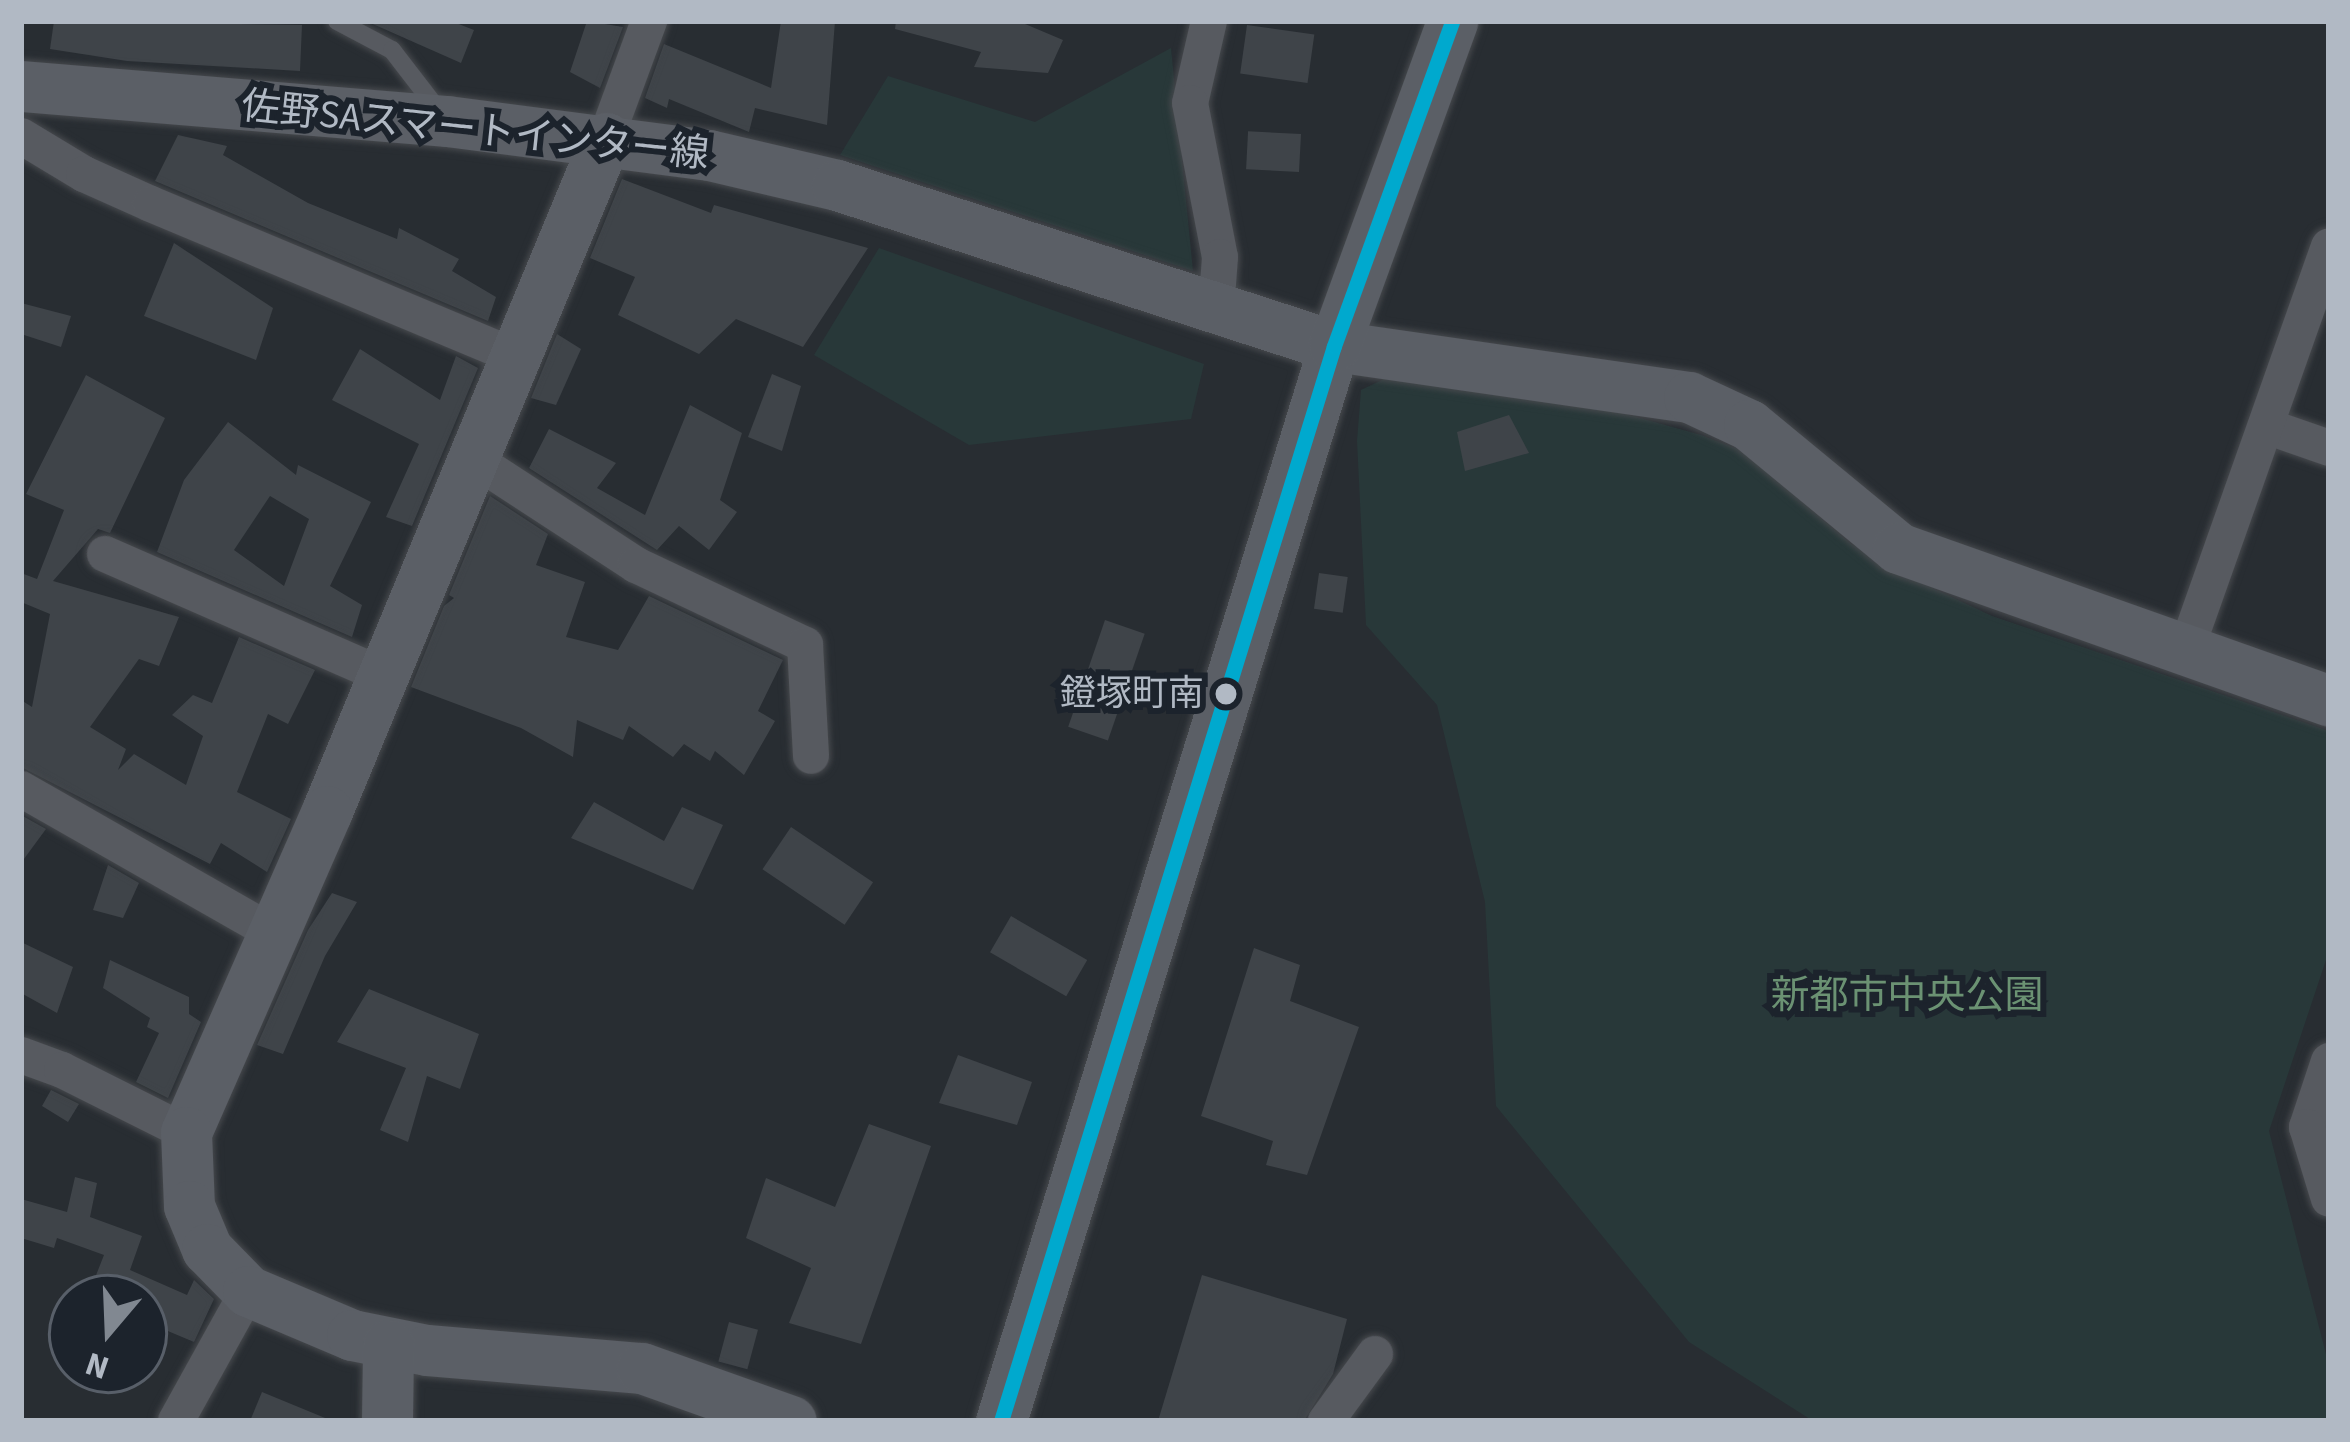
<!DOCTYPE html>
<meta charset="utf-8">
<style>
body{margin:0}
#map{position:relative;width:2350px;height:1442px;overflow:hidden;background:#282d32;font-family:"Source Sans 3","Noto Sans JP",sans-serif}
div>[style]{position:absolute}
.green>*{inset:0;background:#283839}
.building>*{inset:0;background:#3f4449;transform-origin:0 0}
.roads{filter:drop-shadow(0 0 3px #46494d) drop-shadow(0 0 3px #46494d)}
.lane>*{height:18px;margin:-9px;padding:0 9px;transform-origin:9px;border-radius:9px;background:#575a60}
.street>*{height:36px;margin:-18px;padding:0 18px;transform-origin:18px;border-radius:18px;background:#575a60}
.secondary>*{height:51px;margin:-25.5px;padding:0 25.5px;transform-origin:25.5px;border-radius:25.5px;background:#5b5f66}
.bus-1>*{height:15px;margin:-7.5px;padding:0 7.5px;transform-origin:7.5px;border-radius:7.5px;background:#00a9ce}
.dots>*{width:33px;height:33px;translate:-50% -50%;box-sizing:border-box;border:6px solid #1c232c;border-radius:50%}
span{translate:-50% -50%;white-space:nowrap;text-align:center;line-height:1.15;-webkit-text-stroke:12px #1c232c;paint-order:stroke}
.bus-label{font-size:36px;color:#b1b9c4}
.right{translate:-100% -50%;text-align:right}
.street-label{font-size:39px;color:#b1b9c4}
.park-label{font-size:39px;color:#6b9273}
.frame{position:absolute;inset:0;border:24px solid #b1b9c4;pointer-events:none}
.north{position:absolute;left:48px;top:1274px;width:120px;height:120px;box-sizing:border-box;background:#1c232c;border:3px solid #585f69;border-radius:50%;rotate:199deg;font-size:33px;font-weight:700;line-height:48px;text-align:center;color:#b1b9c4}
.north::after{content:'';display:block;margin:auto;width:42px;height:54px;background:#818891;clip-path:polygon(50% 0,100% 100%,50% 72%,0 100%)}
</style>
<div id="map">
<div class="green">
<i style="clip-path:polygon(1171px 48px,1193px 271px,840px 155px,888px 76px,1035px 122px)"></i>
<i style="clip-path:polygon(879px 248px,1204px 364px,1191px 419px,969px 445px,814px 355px)"></i>
<i style="clip-path:polygon(1403px 370px,1608px 409px,1701px 435px,1743px 451px,1851px 544px,1905px 575px,1992px 616px,2329px 731px,2329px 951px,2269px 1131px,2329px 1366px,2329px 1421px,1813px 1421px,1689px 1342px,1496px 1106px,1485px 902px,1437px 705px,1366px 625px,1357px 441px,1361px 390px)"></i>
</div>
<div class="building">
<i style="clip-path:polygon(54px 21px,302px 25px,300px 71px,127px 61px,50px 49px)"></i>
<i style="clip-path:polygon(366px 21px,451px 21px,474px 30px,461px 63px)"></i>
<i style="clip-path:polygon(587px 21px,623px 27px,600px 88px,570px 72px)"></i>
<i style="clip-path:polygon(781px 21px,835px 21px,827px 125px,755px 108px,749px 132px,669px 99px,667px 108px,645px 98px,664px 44px,771px 88px)"></i>
<i style="clip-path:polygon(896px 21px,1018px 21px,1063px 40px,1048px 73px,974px 67px,981px 52px,895px 29px)"></i>
<i style="left:1247px;top:25px;width:68px;height:49px;rotate:8deg"></i>
<i style="left:1301px;top:134px;width:38px;height:53px;rotate:93deg"></i>
<i style="clip-path:polygon(178px 135px,227px 146px,223px 155px,308px 203px,397px 239px,399px 228px,459px 259px,452px 271px,496px 297px,488px 321px,155px 181px)"></i>
<i style="clip-path:polygon(622px 179px,711px 213px,714px 205px,868px 248px,803px 347px,736px 319px,699px 354px,618px 315px,635px 277px,590px 258px)"></i>
<i style="clip-path:polygon(174px 243px,273px 308px,256px 360px,144px 316px)"></i>
<i style="clip-path:polygon(21px 303px,71px 316px,61px 347px,21px 334px)"></i>
<i style="clip-path:polygon(557px 334px,581px 349px,556px 405px,531px 398px)"></i>
<i style="clip-path:polygon(360px 349px,440px 400px,456px 356px,478px 368px,412px 526px,386px 517px,419px 444px,332px 400px)"></i>
<i style="clip-path:polygon(772px 374px,801px 386px,782px 451px,748px 437px)"></i>
<i style="clip-path:polygon(86px 375px,165px 418px,110px 533px,98px 529px,53px 581px,179px 617px,159px 666px,139px 659px,90px 727px,126px 749px,118px 770px,134px 754px,186px 785px,203px 736px,172px 715px,193px 695px,212px 703px,239px 637px,315px 670px,288px 724px,268px 714px,237px 792px,291px 819px,267px 872px,221px 843px,210px 864px,21px 767px,21px 700px,32px 707px,50px 614px,21px 602px,21px 573px,37px 579px,64px 510px,26px 494px)"></i>
<i style="clip-path:polygon(690px 405px,742px 433px,720px 500px,737px 512px,709px 550px,679px 526px,657px 550px,529px 468px,549px 429px,616px 463px,597px 488px,645px 515px)"></i>
<i style="clip-path:polygon(1509px 415px,1529px 453px,1465px 471px,1457px 432px)"></i>
<i style="clip-path:polygon(evenodd,228px 422px,296px 475px,298px 465px,371px 502px,330px 586px,362px 605px,352px 637px,157px 552px,184px 480px,228px 422px,270px 496px,309px 519px,284px 586px,234px 550px,270px 496px)"></i>
<i style="clip-path:polygon(490px 496px,548px 534px,536px 565px,585px 582px,566px 637px,618px 650px,649px 596px,783px 660px,758px 711px,775px 721px,744px 775px,715px 751px,710px 761px,684px 744px,673px 757px,629px 726px,623px 740px,577px 720px,573px 757px,521px 728px,411px 687px,444px 606px,454px 598px,449px 595px)"></i>
<i style="left:1319px;top:573px;width:29px;height:36px;rotate:8deg"></i>
<i style="left:1105px;top:620px;width:42px;height:113px;rotate:19deg"></i>
<i style="clip-path:polygon(594px 802px,664px 841px,682px 807px,723px 825px,693px 890px,571px 838px)"></i>
<i style="clip-path:polygon(21px 815px,46px 829px,21px 863px)"></i>
<i style="left:791px;top:827px;width:99px;height:51px;rotate:34deg"></i>
<i style="clip-path:polygon(108px 865px,139px 883px,123px 918px,93px 910px)"></i>
<i style="clip-path:polygon(332px 893px,357px 902px,325px 956px,283px 1054px,257px 1045px,308px 930px)"></i>
<i style="left:1011px;top:916px;width:88px;height:42px;rotate:30deg"></i>
<i style="clip-path:polygon(21px 942px,73px 967px,57px 1013px,21px 993px)"></i>
<i style="clip-path:polygon(1254px 948px,1300px 965px,1290px 1001px,1359px 1027px,1307px 1175px,1266px 1165px,1273px 1141px,1201px 1116px)"></i>
<i style="clip-path:polygon(110px 960px,189px 997px,189px 1014px,201px 1022px,168px 1098px,136px 1082px,159px 1033px,147px 1027px,150px 1018px,103px 988px)"></i>
<i style="clip-path:polygon(369px 989px,479px 1034px,460px 1089px,427px 1076px,408px 1142px,380px 1130px,406px 1068px,337px 1042px)"></i>
<i style="clip-path:polygon(958px 1055px,1032px 1082px,1017px 1125px,939px 1103px)"></i>
<i style="clip-path:polygon(51px 1090px,79px 1104px,68px 1122px,42px 1106px)"></i>
<i style="clip-path:polygon(869px 1124px,931px 1146px,861px 1344px,789px 1323px,811px 1268px,746px 1238px,766px 1178px,835px 1207px)"></i>
<i style="clip-path:polygon(75px 1177px,97px 1183px,90px 1217px,142px 1236px,130px 1270px,187px 1295px,194px 1280px,214px 1299px,194px 1342px,144px 1321px,144px 1298px,87px 1298px,104px 1255px,57px 1238px,54px 1248px,21px 1238px,21px 1199px,67px 1212px)"></i>
<i style="clip-path:polygon(1202px 1275px,1347px 1319px,1333px 1374px,1304px 1421px,1158px 1421px)"></i>
<i style="left:729px;top:1322px;width:30px;height:41px;rotate:15deg"></i>
<i style="clip-path:polygon(262px 1392px,330px 1420px,330px 1421px,250px 1421px)"></i>
</div>
<div class="roads">
<div class="lane">
<i style="left:337px;top:21px;width:62px;rotate:27.8deg"></i>
<i style="left:392px;top:50px;width:77px;rotate:52.4deg"></i>
</div>
<div class="street">
<i style="left:1209px;top:21px;width:84px;rotate:103deg"></i>
<i style="left:1190px;top:103px;width:157px;rotate:79deg"></i>
<i style="left:1220px;top:257px;width:54px;rotate:94.2deg"></i>
<i style="left:21px;top:136px;width:74px;rotate:31.1deg"></i>
<i style="left:84px;top:174px;width:73px;rotate:24.1deg"></i>
<i style="left:151px;top:204px;width:394px;rotate:22.7deg"></i>
<i style="left:606px;top:138px;width:125px;rotate:-69.8deg"></i>
<i style="left:2266px;top:426px;width:67px;rotate:19.2deg"></i>
<i style="left:472px;top:458px;width:196px;rotate:33.1deg"></i>
<i style="left:636px;top:565px;width:187px;rotate:25.3deg"></i>
<i style="left:805px;top:645px;width:111px;rotate:86.9deg"></i>
<i style="left:105px;top:554px;width:302px;rotate:23.6deg"></i>
<i style="left:2186px;top:650px;width:428px;rotate:-70.5deg"></i>
<i style="left:21px;top:789px;width:290px;rotate:29.7deg"></i>
<i style="left:21px;top:1055px;width:44px;rotate:20.1deg"></i>
<i style="left:62px;top:1070px;width:139px;rotate:26.6deg"></i>
<i style="left:2329px;top:1061px;width:70px;rotate:108.4deg"></i>
<i style="left:2307px;top:1127px;width:75px;rotate:73deg"></i>
<i style="left:176px;top:1421px;width:149px;rotate:-61deg"></i>
<i style="left:1326px;top:1421px;width:83px;rotate:-53.8deg"></i>
</div>
<div class="secondary">
<i style="left:21px;top:86px;width:427px;rotate:4.7deg"></i>
<i style="left:447px;top:121px;width:264px;rotate:7.4deg"></i>
<i style="left:709px;top:155px;width:131px;rotate:13.2deg"></i>
<i style="left:837px;top:185px;width:522px;rotate:17.95deg"></i>
<i style="left:1334px;top:346px;width:359px;rotate:8.2deg"></i>
<i style="left:1689px;top:397px;width:66px;rotate:25deg"></i>
<i style="left:1749px;top:425px;width:193px;rotate:39.5deg"></i>
<i style="left:1898px;top:548px;width:457px;rotate:19.5deg"></i>
<i style="left:606px;top:138px;width:729px;rotate:112.52deg"></i>
<i style="left:327px;top:811px;width:351px;rotate:113.7deg"></i>
<i style="left:186px;top:1132px;width:74px;rotate:87.7deg"></i>
<i style="left:189px;top:1206px;width:47px;rotate:67.3deg"></i>
<i style="left:207px;top:1249px;width:59px;rotate:45.7deg"></i>
<i style="left:248px;top:1291px;width:113px;rotate:22.9deg"></i>
<i style="left:352px;top:1335px;width:76px;rotate:11.3deg"></i>
<i style="left:427px;top:1350px;width:216px;rotate:4.8deg"></i>
<i style="left:642px;top:1368px;width:158px;rotate:19.6deg"></i>
<i style="left:387px;top:1421px;width:76px;rotate:-89.2deg"></i>
<i style="left:1001px;top:1421px;width:1125px;rotate:-72.79deg"></i>
<i style="left:1334px;top:346px;width:346px;rotate:-70deg"></i>
</div>
</div>
<div class="bus-1">
<i style="left:1001px;top:1421px;width:1125px;rotate:-72.79deg"></i>
<i style="left:1334px;top:346px;width:346px;rotate:-70deg"></i>
</div>
<div class="dots">
<i style="left:1226px;top:694px;background:#b1b9c4"></i>
</div>
<div class="bus-label">
<span class="right" style="left:1204px;top:694px">鐙塚町南</span>
</div>
<div class="street-label">
<span style="left:475px;top:131px;rotate:6deg">佐野SAスマートインター線</span>
</div>
<div class="park-label">
<span style="left:1907px;top:996px">新都市中央公園</span>
</div>
<div class="frame"></div>
<div class="north">N</div>
</div>
